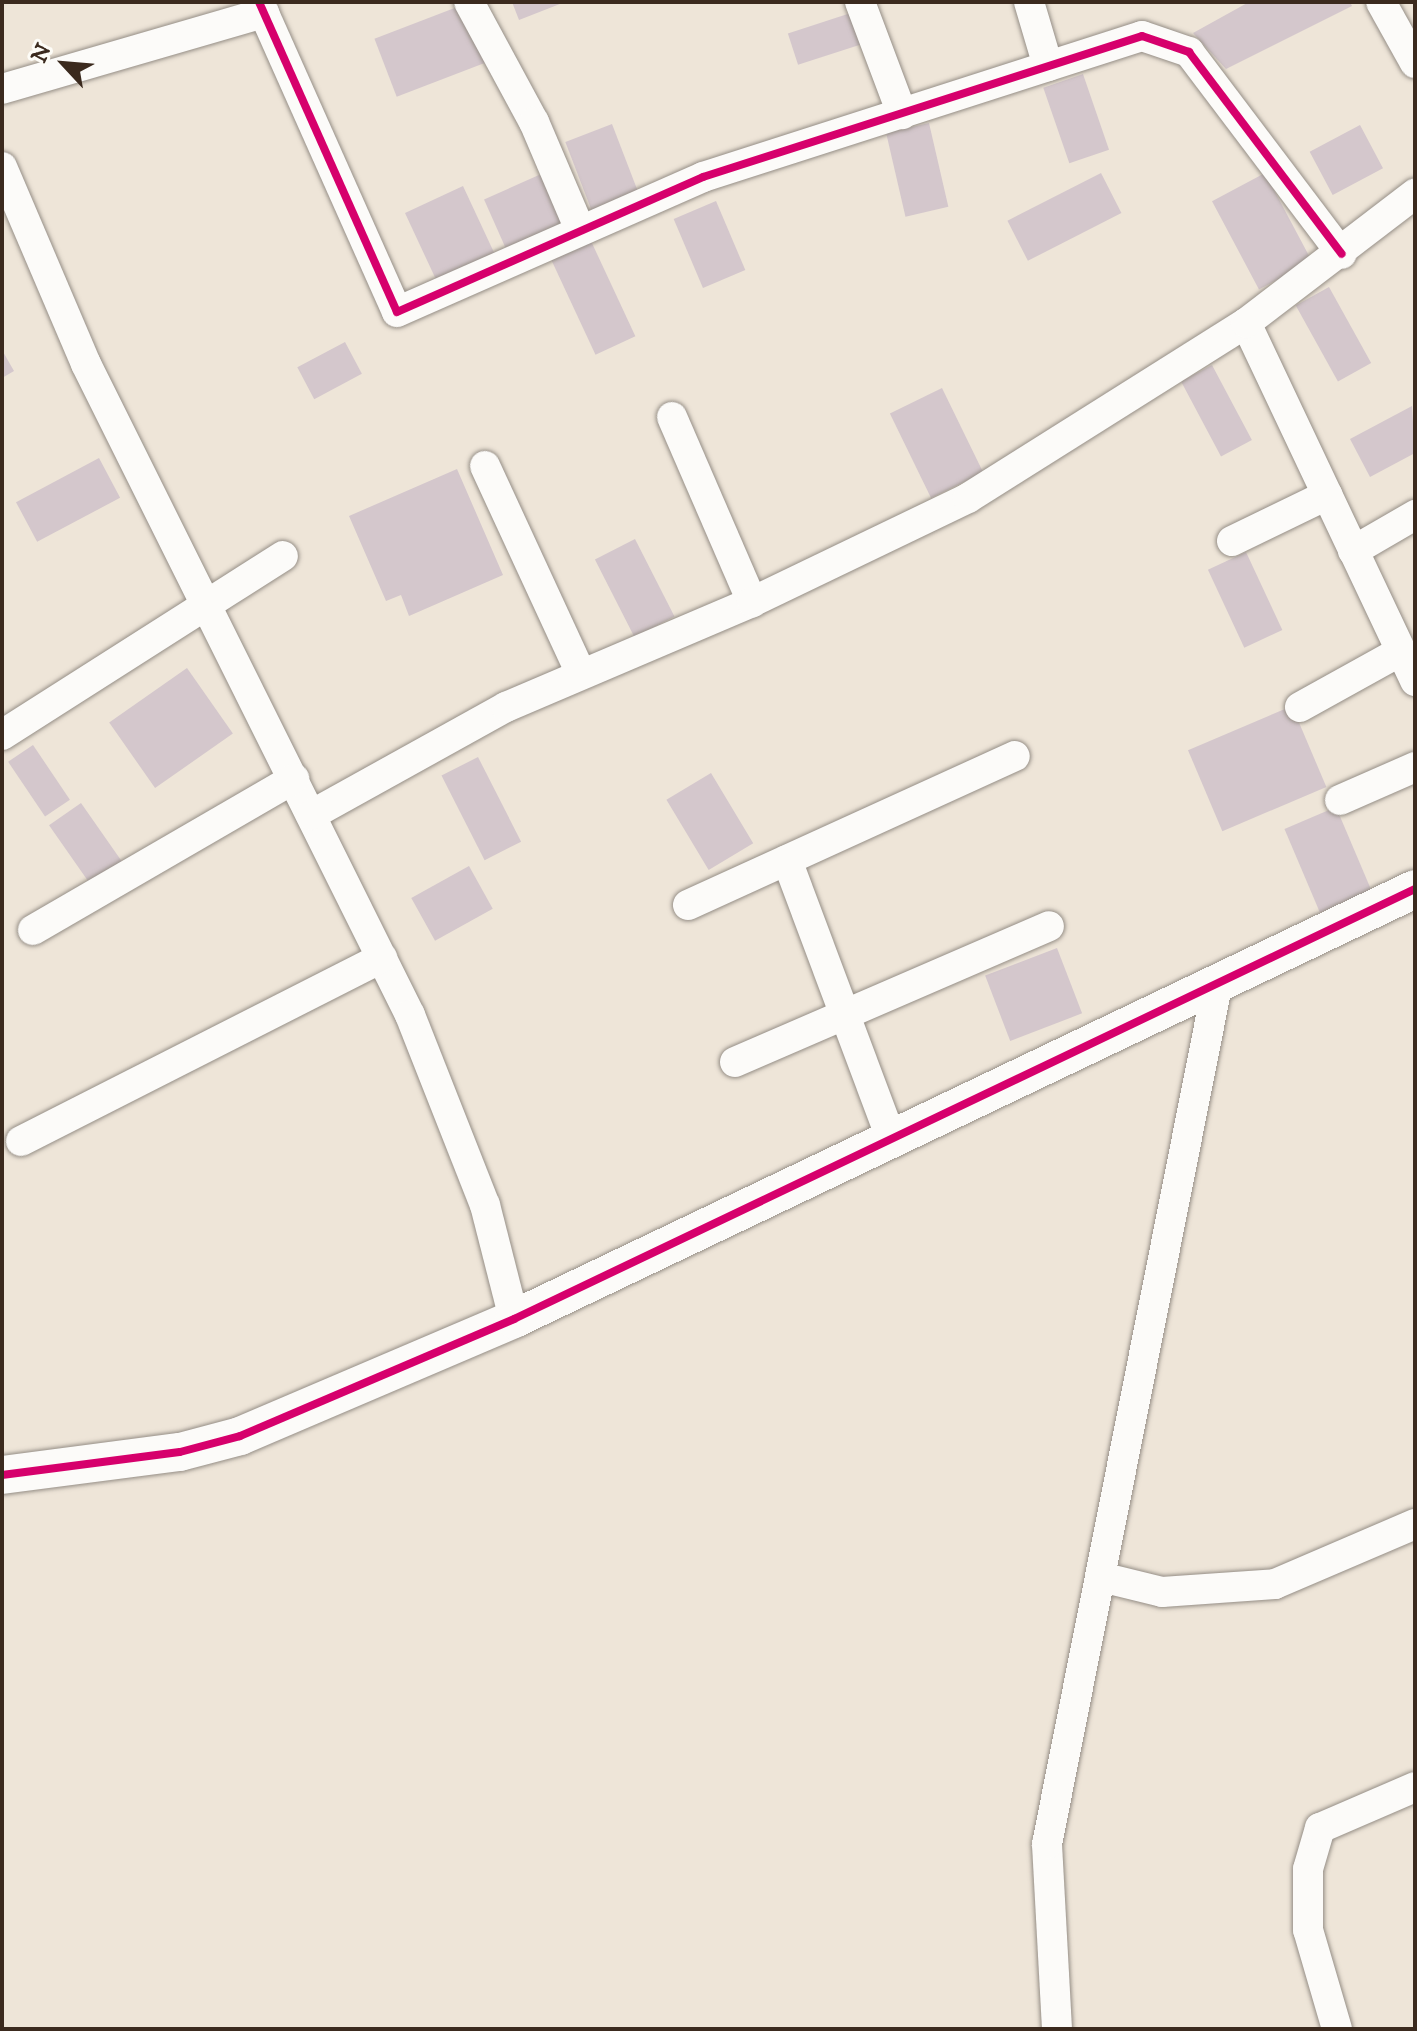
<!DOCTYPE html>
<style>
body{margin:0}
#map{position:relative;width:1417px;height:2031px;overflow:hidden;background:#eee5d8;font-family:"IM FELL DW Pica",serif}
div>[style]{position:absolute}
.building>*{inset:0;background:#d4c7cc;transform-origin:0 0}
.roads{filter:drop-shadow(0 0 2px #958e86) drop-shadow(0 0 2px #958e86)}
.minor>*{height:30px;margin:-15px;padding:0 15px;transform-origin:15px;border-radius:15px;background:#fcfbf9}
.tertiary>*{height:38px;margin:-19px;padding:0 19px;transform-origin:19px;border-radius:19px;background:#fcfbf9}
.cycleway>*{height:8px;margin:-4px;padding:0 4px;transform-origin:4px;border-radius:4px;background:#d6006c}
span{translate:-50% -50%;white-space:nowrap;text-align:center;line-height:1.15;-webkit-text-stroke:8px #fdfcf7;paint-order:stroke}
.frame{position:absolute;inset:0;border:4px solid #3b2a1e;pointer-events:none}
.north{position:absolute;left:24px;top:24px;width:80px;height:80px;-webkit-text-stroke:6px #fdfcf7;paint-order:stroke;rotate:296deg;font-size:22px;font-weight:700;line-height:32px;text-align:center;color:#3b2a1e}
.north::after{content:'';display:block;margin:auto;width:28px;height:36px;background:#3b2a1e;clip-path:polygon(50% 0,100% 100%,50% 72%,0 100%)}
</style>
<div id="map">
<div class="building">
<i style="clip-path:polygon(512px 2px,565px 2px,519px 20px)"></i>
<i style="clip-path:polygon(1249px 2px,1350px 2px,1352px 6px,1226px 69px,1193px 33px)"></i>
<i style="left:465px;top:4px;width:62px;height:97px;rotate:69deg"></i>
<i style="left:863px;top:9px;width:33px;height:79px;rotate:72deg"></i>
<i style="left:1083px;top:74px;width:80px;height:42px;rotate:71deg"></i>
<i style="left:929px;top:123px;width:86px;height:44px;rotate:77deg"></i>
<i style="left:612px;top:124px;width:74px;height:50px;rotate:69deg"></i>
<i style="left:1360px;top:125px;width:49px;height:57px;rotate:62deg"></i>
<i style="left:548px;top:171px;width:56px;height:70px;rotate:66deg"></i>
<i style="left:1101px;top:173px;width:45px;height:105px;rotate:63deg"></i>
<i style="left:1265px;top:173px;width:100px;height:60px;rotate:62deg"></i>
<i style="left:463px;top:186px;width:80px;height:64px;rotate:65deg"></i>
<i style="left:716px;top:201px;width:75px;height:46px;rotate:67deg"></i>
<i style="left:591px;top:241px;width:105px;height:44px;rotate:65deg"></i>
<i style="left:1329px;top:287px;width:87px;height:38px;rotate:61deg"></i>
<i style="left:345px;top:342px;width:36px;height:54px;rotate:62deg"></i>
<i style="clip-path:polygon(2px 350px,14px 371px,2px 378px)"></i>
<i style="left:1212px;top:365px;width:85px;height:35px;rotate:62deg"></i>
<i style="left:942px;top:388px;width:94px;height:58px;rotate:64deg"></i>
<i style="clip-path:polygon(1412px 406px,1415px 453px,1370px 477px,1350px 439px)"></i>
<i style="left:99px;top:458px;width:45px;height:94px;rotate:62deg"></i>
<i style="clip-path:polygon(457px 469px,503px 575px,409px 616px,401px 595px,386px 601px,349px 516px)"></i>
<i style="left:635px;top:539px;width:87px;height:45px;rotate:63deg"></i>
<i style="left:1246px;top:552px;width:86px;height:42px;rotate:65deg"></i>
<i style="left:187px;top:668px;width:80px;height:95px;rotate:55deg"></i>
<i style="left:1292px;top:706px;width:88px;height:113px;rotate:67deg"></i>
<i style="left:33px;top:745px;width:66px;height:30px;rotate:56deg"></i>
<i style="left:478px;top:757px;width:95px;height:41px;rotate:63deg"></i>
<i style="left:711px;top:773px;width:82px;height:52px;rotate:59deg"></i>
<i style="left:81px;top:803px;width:71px;height:39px;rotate:55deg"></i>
<i style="left:1336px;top:807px;width:91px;height:56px;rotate:67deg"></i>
<i style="left:469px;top:866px;width:49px;height:66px;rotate:61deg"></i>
<i style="left:1057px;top:948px;width:70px;height:77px;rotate:69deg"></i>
</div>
<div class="roads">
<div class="minor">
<i style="left:259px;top:2px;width:339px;rotate:66deg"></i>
<i style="left:397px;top:312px;width:334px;rotate:-23.8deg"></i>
<i style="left:703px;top:177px;width:461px;rotate:-17.8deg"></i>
<i style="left:1142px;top:36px;width:50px;rotate:18.8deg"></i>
<i style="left:1189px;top:52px;width:253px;rotate:52.9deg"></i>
<i style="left:469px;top:2px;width:136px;rotate:61.6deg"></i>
<i style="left:534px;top:122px;width:117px;rotate:66.9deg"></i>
<i style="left:860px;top:2px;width:120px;rotate:69.4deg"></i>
<i style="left:1029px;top:2px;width:67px;rotate:73.5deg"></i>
<i style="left:1381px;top:2px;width:70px;rotate:60.9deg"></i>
<i style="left:2px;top:89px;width:273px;rotate:-16.2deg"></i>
<i style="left:2px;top:167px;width:214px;rotate:66.9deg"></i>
<i style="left:86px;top:364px;width:727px;rotate:63.54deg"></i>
<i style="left:410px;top:1015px;width:204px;rotate:68.5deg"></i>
<i style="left:485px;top:1205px;width:118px;rotate:75.7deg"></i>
<i style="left:1246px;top:323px;width:396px;rotate:64.7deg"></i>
<i style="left:672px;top:417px;width:202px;rotate:66.6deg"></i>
<i style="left:485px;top:466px;width:229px;rotate:65.2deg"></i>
<i style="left:1232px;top:541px;width:106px;rotate:-25.8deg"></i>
<i style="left:1353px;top:551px;width:72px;rotate:-30.1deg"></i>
<i style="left:1300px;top:707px;width:115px;rotate:-29deg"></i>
<i style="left:2px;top:735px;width:333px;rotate:-32.5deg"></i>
<i style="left:1340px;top:800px;width:82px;rotate:-23.7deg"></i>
<i style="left:311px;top:815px;width:223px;rotate:-29deg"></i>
<i style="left:506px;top:707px;width:267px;rotate:-23.1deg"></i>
<i style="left:752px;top:602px;width:240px;rotate:-25.7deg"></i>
<i style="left:968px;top:498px;width:328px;rotate:-32.2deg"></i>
<i style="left:1246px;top:323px;width:213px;rotate:-37.4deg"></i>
<i style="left:787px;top:860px;width:297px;rotate:69.5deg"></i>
<i style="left:688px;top:905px;width:359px;rotate:-24.5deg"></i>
<i style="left:33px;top:930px;width:302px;rotate:-30.1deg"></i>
<i style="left:735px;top:1062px;width:342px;rotate:-23.4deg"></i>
<i style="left:21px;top:1141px;width:405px;rotate:-26.9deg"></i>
<i style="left:1101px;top:1577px;width:63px;rotate:13.8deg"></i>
<i style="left:1162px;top:1592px;width:113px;rotate:-4deg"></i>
<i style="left:1275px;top:1584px;width:152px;rotate:-23.2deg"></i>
<i style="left:1057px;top:2029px;width:185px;rotate:-93.1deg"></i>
<i style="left:1047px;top:1844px;width:880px;rotate:-78.79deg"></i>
<i style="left:1337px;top:2029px;width:103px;rotate:-106.3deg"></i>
<i style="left:1308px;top:1930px;width:61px;rotate:-90deg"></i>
<i style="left:1308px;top:1869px;width:43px;rotate:-73.7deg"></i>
<i style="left:1320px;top:1828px;width:103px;rotate:-23.3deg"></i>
</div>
<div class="tertiary">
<i style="left:2px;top:1475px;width:179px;rotate:-7.4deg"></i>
<i style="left:180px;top:1452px;width:62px;rotate:-14.9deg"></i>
<i style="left:240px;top:1436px;width:298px;rotate:-23.1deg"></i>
<i style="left:514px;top:1319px;width:998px;rotate:-25.51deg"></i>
</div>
</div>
<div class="cycleway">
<i style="left:259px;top:2px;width:339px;rotate:66deg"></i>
<i style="left:397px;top:312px;width:334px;rotate:-23.8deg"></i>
<i style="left:703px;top:177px;width:461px;rotate:-17.8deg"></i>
<i style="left:1142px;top:36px;width:50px;rotate:18.8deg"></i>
<i style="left:1189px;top:52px;width:253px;rotate:52.9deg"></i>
<i style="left:2px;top:1475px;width:179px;rotate:-7.4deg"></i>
<i style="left:180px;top:1452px;width:62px;rotate:-14.9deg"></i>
<i style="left:240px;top:1436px;width:298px;rotate:-23.1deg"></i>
<i style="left:514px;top:1319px;width:998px;rotate:-25.51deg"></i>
</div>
<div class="frame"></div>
<div class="north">N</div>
</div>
